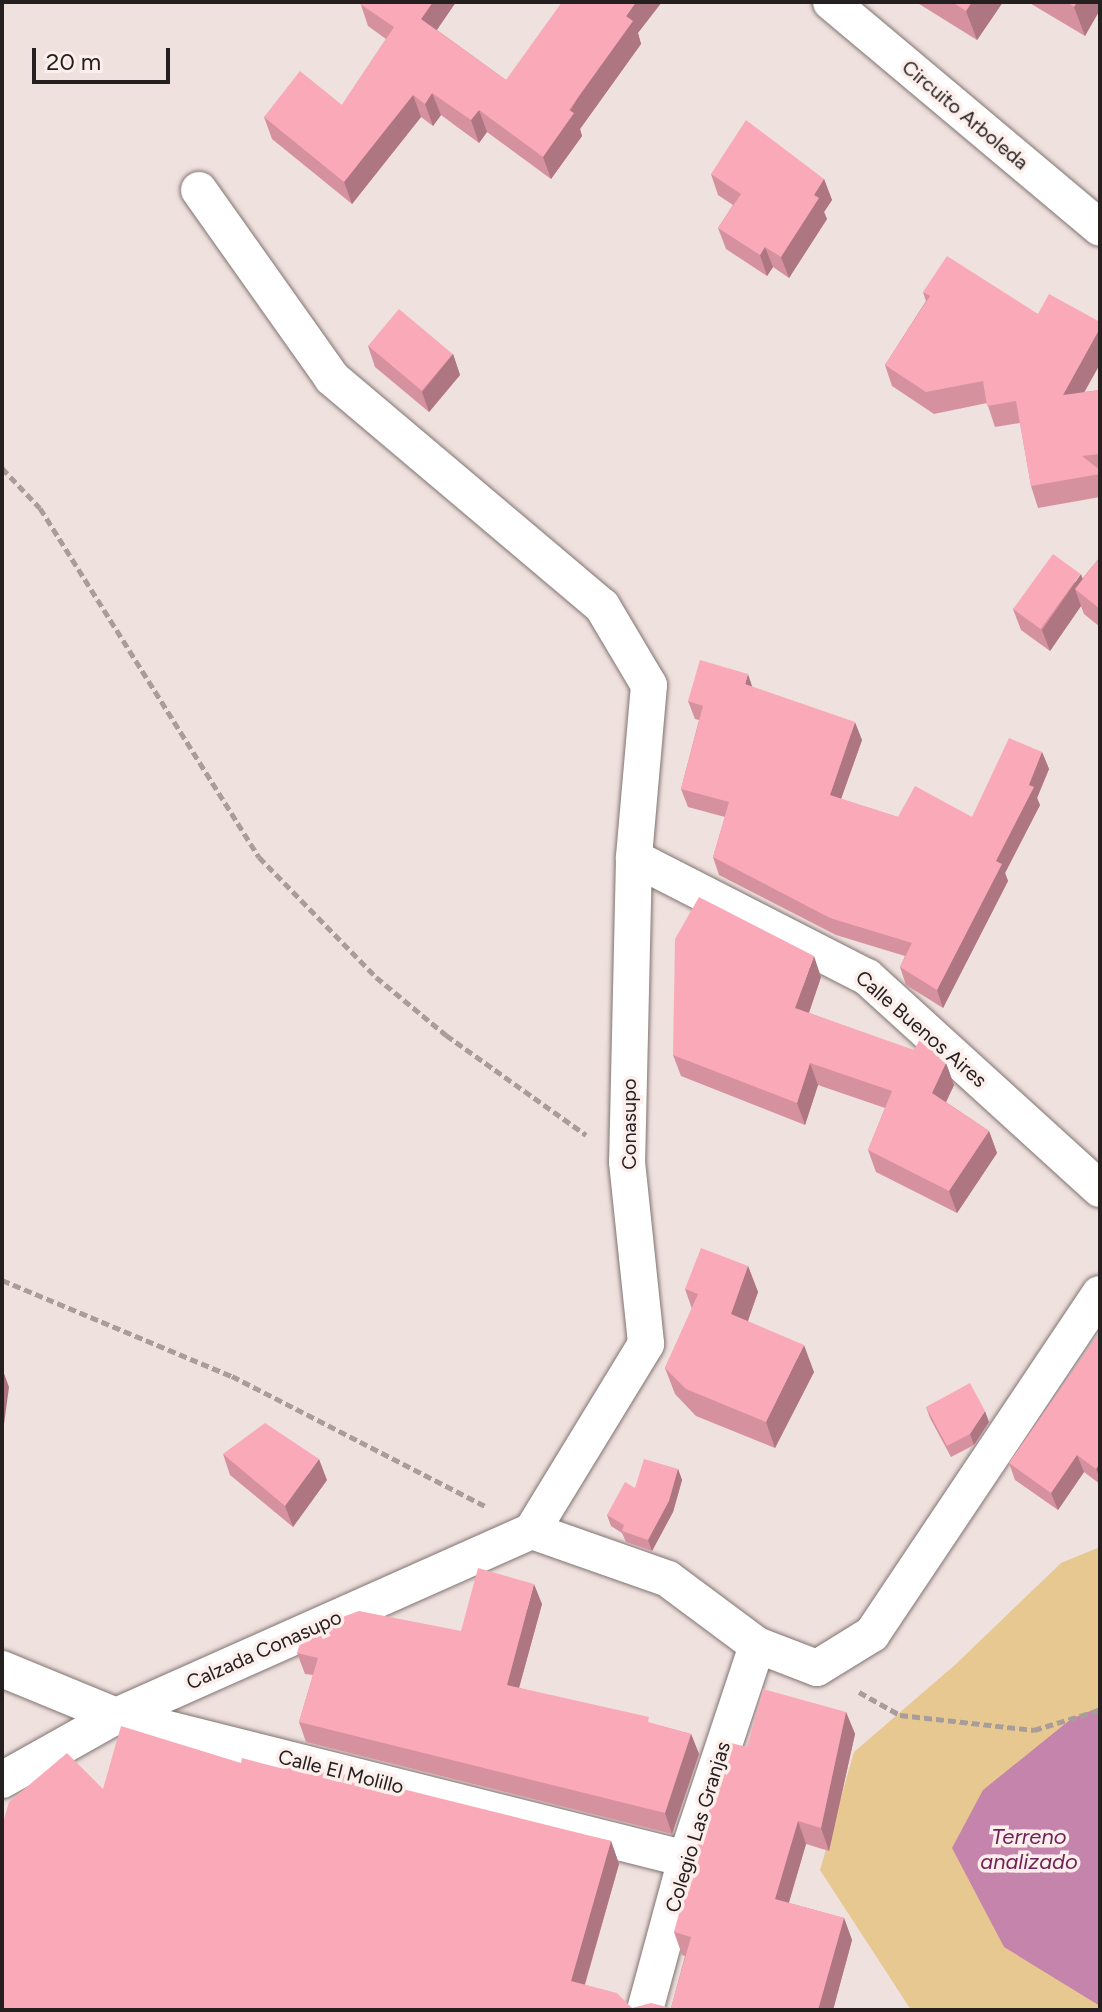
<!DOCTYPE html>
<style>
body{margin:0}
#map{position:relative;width:1102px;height:2012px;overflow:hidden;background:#efe1de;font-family:Figtree,sans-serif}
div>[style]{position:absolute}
.green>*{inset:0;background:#e8c891}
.water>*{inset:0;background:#c584ac}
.path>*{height:5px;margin-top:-2.5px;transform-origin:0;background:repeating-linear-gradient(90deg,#a89d9b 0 8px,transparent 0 12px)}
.roads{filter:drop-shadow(0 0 2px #807371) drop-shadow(0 0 2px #807371)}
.minor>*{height:36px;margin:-18px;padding:0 18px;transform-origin:18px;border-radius:18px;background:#fff}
.wall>*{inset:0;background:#d6919e}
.shaded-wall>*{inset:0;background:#ae7681}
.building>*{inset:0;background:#f9a9b8;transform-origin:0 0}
span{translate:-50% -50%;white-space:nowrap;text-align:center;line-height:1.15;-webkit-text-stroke:7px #fceeeb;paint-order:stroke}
.street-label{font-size:20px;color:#25201f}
.water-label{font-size:22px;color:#712358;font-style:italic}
.frame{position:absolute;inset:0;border:4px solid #25201f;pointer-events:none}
.scale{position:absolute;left:32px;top:48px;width:138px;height:36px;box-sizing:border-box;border:4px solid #25201f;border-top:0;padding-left:10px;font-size:24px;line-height:28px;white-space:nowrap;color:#25201f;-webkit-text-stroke:6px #fceeeb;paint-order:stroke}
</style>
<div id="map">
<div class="green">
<i style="clip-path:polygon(1100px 1547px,1100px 2010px,911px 2010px,820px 1870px,854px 1752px,956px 1664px,1061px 1563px)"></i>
</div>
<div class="water">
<i style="clip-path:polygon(1100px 1707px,1100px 2006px,1004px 1947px,952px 1848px,983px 1790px,1071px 1719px)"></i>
</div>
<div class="path">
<i style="left:2px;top:468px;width:55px;rotate:46.5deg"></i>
<i style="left:40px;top:508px;width:412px;rotate:57.9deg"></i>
<i style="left:259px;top:857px;width:168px;rotate:45.7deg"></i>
<i style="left:376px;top:977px;width:91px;rotate:39.6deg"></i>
<i style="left:446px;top:1035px;width:172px;rotate:35.5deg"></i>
<i style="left:2px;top:1280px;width:249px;rotate:22.7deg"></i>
<i style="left:232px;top:1376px;width:284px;rotate:27.2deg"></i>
<i style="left:859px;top:1692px;width:47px;rotate:29.3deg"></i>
<i style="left:900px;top:1715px;width:135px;rotate:6.4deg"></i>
<i style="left:1034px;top:1730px;width:69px;rotate:-16.9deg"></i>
</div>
<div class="roads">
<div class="minor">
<i style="left:831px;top:2px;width:351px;rotate:40deg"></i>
<i style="left:199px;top:190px;width:230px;rotate:54.7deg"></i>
<i style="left:332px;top:378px;width:353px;rotate:40.2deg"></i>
<i style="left:602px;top:606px;width:92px;rotate:59.3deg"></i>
<i style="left:649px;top:685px;width:174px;rotate:95deg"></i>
<i style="left:634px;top:858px;width:304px;rotate:91.3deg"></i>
<i style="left:627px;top:1162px;width:183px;rotate:84deg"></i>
<i style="left:646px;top:1344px;width:219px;rotate:121.4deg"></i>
<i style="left:634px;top:858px;width:262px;rotate:27.1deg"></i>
<i style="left:867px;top:977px;width:315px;rotate:42.3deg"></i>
<i style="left:532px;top:1531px;width:144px;rotate:19.4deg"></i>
<i style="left:668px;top:1579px;width:111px;rotate:36.6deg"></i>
<i style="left:757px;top:1645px;width:64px;rotate:21deg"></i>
<i style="left:817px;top:1668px;width:65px;rotate:-31.7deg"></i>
<i style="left:872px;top:1634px;width:409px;rotate:-56.2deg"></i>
<i style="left:2px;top:1669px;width:123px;rotate:22.4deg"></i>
<i style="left:116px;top:1716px;width:588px;rotate:14.08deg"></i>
<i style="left:2px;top:1780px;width:131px;rotate:-29.3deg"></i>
<i style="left:116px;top:1716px;width:455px;rotate:-24deg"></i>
<i style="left:645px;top:2010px;width:156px;rotate:-74.8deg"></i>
<i style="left:686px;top:1859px;width:225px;rotate:-71.6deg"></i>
</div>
</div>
<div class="wall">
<i style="clip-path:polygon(360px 2px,456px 2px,437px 30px,506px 80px,638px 33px,641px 44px,580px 129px,582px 136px,551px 179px,487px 132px,479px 143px,441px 115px,433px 126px,421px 117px,352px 204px,272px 139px,264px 117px,342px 105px,386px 39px,368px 26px)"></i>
<i style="clip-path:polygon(916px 2px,1003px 2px,977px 40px)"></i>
<i style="clip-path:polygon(1028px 2px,1100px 2px,1085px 36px)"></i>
<i style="clip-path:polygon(711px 174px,824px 179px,832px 200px,824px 212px,827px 219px,789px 278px,773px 267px,767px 276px,726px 249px,718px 228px,733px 205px,718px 195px)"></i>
<i style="clip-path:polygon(923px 292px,1038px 314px,1100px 322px,1100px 364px,1084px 392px,1100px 390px,1100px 497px,1038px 508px,1031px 486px,1020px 423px,995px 427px,987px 403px,934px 414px,892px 386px,885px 365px,926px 301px)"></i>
<i style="clip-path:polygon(368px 346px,453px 354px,460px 375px,429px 412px,375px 367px)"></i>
<i style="clip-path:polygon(1100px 557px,1100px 627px,1084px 614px,1081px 606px,1050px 651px,1021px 630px,1013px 609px,1082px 579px)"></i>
<i style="clip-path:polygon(752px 687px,862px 740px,841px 799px,898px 817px,972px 817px,1042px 752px,1049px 769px,1037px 798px,1040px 805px,1005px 873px,1008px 881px,943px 1008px,906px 985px,900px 967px,905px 956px,836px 935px,719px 875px,713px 857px,725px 817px,688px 807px,681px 789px,699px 720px,695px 719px,688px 701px)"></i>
<i style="clip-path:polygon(821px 977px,809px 1013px,946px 1063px,954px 1085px,946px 1102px,989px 1131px,997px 1153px,957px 1213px,876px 1172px,868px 1150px,885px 1108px,818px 1085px,805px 1125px,681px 1076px,673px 1055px)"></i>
<i style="clip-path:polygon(748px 1266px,758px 1292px,748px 1321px,814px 1372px,775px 1448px,696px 1416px,675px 1394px,665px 1368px,692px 1309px,685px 1289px)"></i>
<i style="clip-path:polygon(1100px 1332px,1100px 1484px,1084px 1472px,1058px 1510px,1015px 1480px,1009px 1463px)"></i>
<i style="clip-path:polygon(926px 1407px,989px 1422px,974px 1445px,951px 1457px,930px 1418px)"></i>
<i style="clip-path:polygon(223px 1454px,327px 1480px,293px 1527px,230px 1475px)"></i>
<i style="clip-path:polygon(678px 1469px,682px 1480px,673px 1512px,652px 1551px,626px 1542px,622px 1533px,611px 1526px,607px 1515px,635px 1488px)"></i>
<i style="clip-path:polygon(542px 1604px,519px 1688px,691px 1734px,699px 1754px,672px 1834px,306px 1742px,299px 1722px,313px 1675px,305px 1674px,297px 1653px,461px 1631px)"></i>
<i style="clip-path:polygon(846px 1712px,855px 1734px,829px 1851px,806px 1844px,789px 1903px,844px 1918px,852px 1940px,833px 2010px,2px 2010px,103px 1789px,241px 1763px,284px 1769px,611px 1841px,619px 1864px,585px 1985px,632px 2008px,671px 2008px,685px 1956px,682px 1955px,674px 1932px,747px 1747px)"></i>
</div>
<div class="shaded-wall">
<i style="clip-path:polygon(433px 2px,456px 2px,429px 41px,421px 19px)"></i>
<i style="clip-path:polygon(636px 2px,662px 2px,638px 33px,641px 44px,580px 129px,582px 136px,551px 179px,543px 157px,626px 16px)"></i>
<i style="clip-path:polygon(972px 2px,1003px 2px,977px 40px,966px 11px)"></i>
<i style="clip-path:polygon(1077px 2px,1100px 2px,1100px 10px,1085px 36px,1074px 7px)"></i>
<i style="clip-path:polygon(432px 93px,441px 115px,433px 126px,425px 104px)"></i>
<i style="clip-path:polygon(413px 95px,421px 117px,352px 204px,344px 182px)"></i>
<i style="clip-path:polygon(479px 110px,487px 132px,479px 143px,471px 120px)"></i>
<i style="clip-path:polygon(824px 179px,832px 200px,824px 212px,827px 219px,789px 278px,781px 257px,814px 195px)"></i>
<i style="clip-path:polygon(765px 247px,773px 267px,767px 276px,760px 255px)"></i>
<i style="clip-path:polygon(1100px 328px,1100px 364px,1071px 416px,1063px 395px)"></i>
<i style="clip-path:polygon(453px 354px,460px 375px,429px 412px,422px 392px)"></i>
<i style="clip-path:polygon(1081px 574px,1088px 595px,1075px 589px,1081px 606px,1050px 651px,1042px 630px)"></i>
<i style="clip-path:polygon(748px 674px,754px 692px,745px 684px)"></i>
<i style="clip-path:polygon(855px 722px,862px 740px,836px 813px,830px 795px)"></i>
<i style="clip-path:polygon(1042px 752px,1049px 769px,1037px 798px,1040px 805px,1005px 873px,1008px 881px,943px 1008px,937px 990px,996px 861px)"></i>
<i style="clip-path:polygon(814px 956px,821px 977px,803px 1030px,795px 1008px)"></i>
<i style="clip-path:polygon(810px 1063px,818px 1085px,805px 1125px,797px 1103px)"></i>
<i style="clip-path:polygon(946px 1063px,954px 1085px,940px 1115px,932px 1093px)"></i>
<i style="clip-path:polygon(989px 1131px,997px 1153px,957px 1213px,949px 1191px)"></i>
<i style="clip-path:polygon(748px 1266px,758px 1292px,741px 1340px,731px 1314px)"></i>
<i style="clip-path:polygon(804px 1345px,814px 1372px,775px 1448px,766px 1422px)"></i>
<i style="clip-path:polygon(2px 1368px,9px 1387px,2px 1439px)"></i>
<i style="clip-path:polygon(985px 1411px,989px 1422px,974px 1445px,970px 1434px)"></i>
<i style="clip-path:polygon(1077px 1455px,1084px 1472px,1058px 1510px,1051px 1493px)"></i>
<i style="clip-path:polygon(319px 1459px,327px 1480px,293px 1527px,285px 1506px)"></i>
<i style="clip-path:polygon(1100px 1463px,1100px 1479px,1096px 1469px)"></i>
<i style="clip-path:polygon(678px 1469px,682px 1480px,673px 1512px,652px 1551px,648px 1540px)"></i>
<i style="clip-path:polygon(534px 1584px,542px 1604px,514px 1706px,507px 1685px)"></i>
<i style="clip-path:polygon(846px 1712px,855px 1734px,829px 1851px,821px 1828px)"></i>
<i style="clip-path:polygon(691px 1734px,699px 1754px,672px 1834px,665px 1813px)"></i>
<i style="clip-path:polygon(798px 1821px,806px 1844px,783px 1922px,775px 1899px)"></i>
<i style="clip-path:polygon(611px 1841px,619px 1864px,579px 2004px,571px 1981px)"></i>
<i style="clip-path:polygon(844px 1918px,852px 1940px,833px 2010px,818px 2010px)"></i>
</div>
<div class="building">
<i style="clip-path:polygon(361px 2px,433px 2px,421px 19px,506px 80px,562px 2px,636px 2px,626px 16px,633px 21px,569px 110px,574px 113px,543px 157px,479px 110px,471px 120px,432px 93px,425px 104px,413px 95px,344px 182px,264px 117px,300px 71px,342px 105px,394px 27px,360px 4px)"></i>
<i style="clip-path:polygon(952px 2px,972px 2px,966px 11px)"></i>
<i style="clip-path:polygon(1067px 2px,1077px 2px,1074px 7px)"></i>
<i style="clip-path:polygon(746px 120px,824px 179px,814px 195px,819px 198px,781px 257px,765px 247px,760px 255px,718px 228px,741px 194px,711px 174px)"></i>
<i style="clip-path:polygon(947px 256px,1038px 314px,1049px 294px,1100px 322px,1100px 328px,1063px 395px,1100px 390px,1100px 454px,1082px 456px,1100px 470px,1100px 474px,1031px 486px,1016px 401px,987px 406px,983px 381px,926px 392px,885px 365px,930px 296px,923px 292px)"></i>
<i style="left:399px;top:309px;width:70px;height:48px;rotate:40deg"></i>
<i style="left:1053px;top:554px;width:34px;height:68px;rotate:36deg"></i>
<i style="clip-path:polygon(1100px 557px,1100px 609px,1075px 589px)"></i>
<i style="clip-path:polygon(700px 660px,748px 674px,745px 684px,855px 722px,830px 795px,898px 817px,915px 786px,972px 817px,1009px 738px,1042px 752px,1029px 785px,1034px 787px,996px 861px,1002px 864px,937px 990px,900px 967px,912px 943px,830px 918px,713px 857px,729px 802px,681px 789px,703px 706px,688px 701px)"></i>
<i style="clip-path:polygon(699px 897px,814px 956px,795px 1008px,914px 1050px,920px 1039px,946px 1063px,932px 1093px,989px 1131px,949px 1191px,868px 1150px,892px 1091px,810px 1063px,797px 1103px,673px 1055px,675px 939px)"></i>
<i style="clip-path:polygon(701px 1248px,748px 1266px,731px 1314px,804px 1345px,766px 1422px,686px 1389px,665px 1368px,698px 1294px,685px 1289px)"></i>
<i style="clip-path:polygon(1100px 1332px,1100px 1463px,1096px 1469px,1077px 1455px,1051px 1493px,1009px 1463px)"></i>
<i style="clip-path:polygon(970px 1383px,985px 1411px,970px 1434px,947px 1446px,926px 1407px)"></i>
<i style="clip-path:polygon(265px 1423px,319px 1459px,285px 1506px,223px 1454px)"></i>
<i style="clip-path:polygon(644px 1459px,678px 1469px,669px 1501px,648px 1540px,622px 1531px,624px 1525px,607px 1515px,625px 1482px,635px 1488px)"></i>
<i style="clip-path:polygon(478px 1568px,534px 1584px,507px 1685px,649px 1717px,648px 1722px,691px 1734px,665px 1813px,299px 1722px,318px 1658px,297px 1653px,304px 1631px,359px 1611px,461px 1631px)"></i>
<i style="clip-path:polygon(763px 1689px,846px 1712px,821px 1828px,798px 1821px,775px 1899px,844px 1918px,818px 2010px,2px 2010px,2px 1826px,9px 1802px,67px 1753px,103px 1789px,121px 1726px,241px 1763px,242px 1758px,284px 1769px,286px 1760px,611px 1841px,571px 1981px,617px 1993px,632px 2008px,651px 2003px,671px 2008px,691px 1937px,674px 1932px,698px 1843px,731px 1743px,747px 1747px)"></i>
</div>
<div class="street-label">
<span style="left:965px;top:115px;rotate:40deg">Circuito Arboleda</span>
<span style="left:921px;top:1029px;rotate:41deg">Calle Buenos Aires</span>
<span style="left:629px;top:1124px;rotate:-90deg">Conasupo</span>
<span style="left:264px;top:1650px;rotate:-24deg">Calzada Conasupo</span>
<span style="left:341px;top:1772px;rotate:14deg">Calle El Molillo</span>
<span style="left:698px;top:1827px;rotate:-73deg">Colegio Las Granjas</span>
</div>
<div class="water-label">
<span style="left:1029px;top:1849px">Terreno<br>analizado</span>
</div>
<div class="frame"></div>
<div class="scale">20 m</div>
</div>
